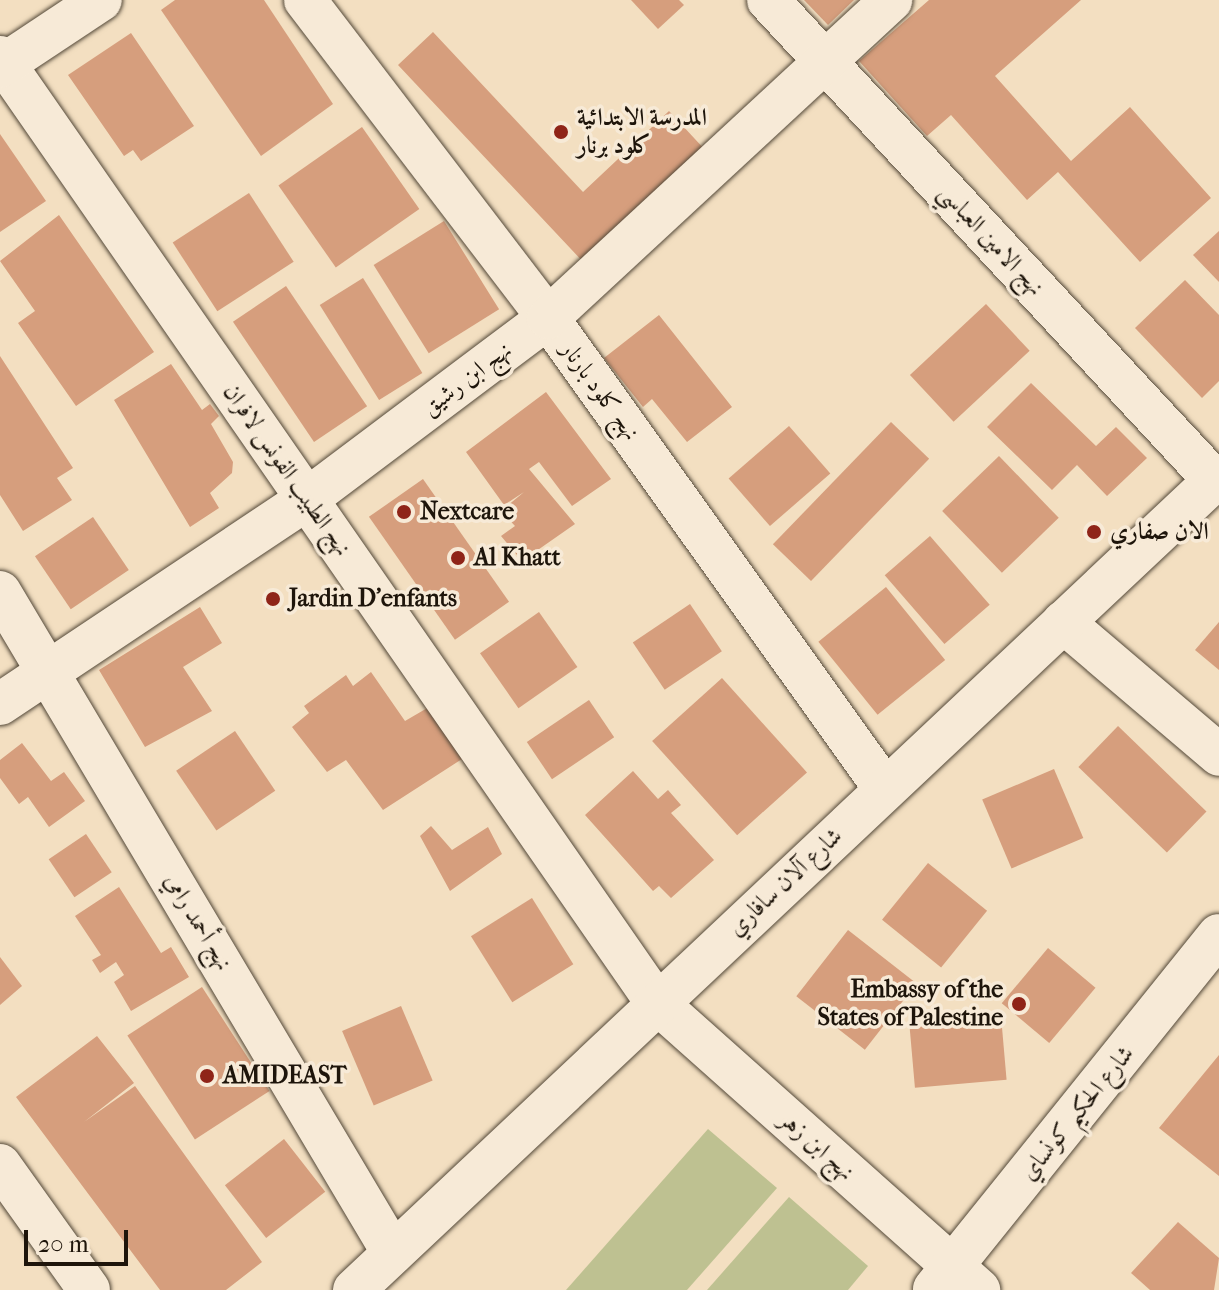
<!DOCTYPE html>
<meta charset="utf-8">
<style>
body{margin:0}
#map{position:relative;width:1219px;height:1290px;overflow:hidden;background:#f3dfc1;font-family:"IM FELL French Canon",Amiri,serif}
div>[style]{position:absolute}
.green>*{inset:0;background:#bec191}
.building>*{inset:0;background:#d69e7d;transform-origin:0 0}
.roads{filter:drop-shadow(0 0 2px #534838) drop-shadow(0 0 2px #534838)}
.minor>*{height:42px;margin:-21px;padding:0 21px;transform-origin:21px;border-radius:21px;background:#f7ead7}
.dots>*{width:22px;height:22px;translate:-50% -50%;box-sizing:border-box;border:4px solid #f7ead7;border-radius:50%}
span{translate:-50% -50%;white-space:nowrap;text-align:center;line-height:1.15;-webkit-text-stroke:7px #f7ead7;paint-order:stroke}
.poi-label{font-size:24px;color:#1e150b;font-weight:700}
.left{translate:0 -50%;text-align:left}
.right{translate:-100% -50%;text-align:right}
.street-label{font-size:24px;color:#1e150b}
.scale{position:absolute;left:24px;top:1230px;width:104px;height:36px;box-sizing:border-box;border:4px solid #1e150b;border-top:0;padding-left:10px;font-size:24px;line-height:28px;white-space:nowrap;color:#1e150b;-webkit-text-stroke:6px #f7ead7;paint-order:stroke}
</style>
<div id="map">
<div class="green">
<i style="clip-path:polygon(708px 1129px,777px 1188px,687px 1290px,566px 1290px)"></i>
<i style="clip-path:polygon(789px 1197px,868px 1266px,848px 1290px,707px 1290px)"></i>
</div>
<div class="building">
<i style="clip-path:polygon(175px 0,264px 0,333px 104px,261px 156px,161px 10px)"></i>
<i style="clip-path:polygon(631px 0,679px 0,684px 5px,658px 29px)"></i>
<i style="clip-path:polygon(804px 0,854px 0,828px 25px)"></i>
<i style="clip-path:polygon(929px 0,1081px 0,995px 76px,1071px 161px,1130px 107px,1211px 198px,1140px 262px,1058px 172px,1027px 200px,951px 115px,927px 136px,859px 61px)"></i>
<i style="clip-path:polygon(433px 32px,583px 192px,669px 111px,707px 152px,586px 265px,398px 65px)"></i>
<i style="clip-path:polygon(131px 33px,194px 126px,141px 161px,133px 150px,124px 156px,68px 75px)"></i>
<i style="left:362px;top:127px;width:100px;height:102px;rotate:55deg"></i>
<i style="clip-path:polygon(0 134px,46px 201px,0 232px)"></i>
<i style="left:249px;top:193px;width:82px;height:91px;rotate:57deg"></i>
<i style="clip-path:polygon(59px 215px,154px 352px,76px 406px,18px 323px,35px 311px,0 261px)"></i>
<i style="left:444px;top:221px;width:104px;height:83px;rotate:58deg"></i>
<i style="clip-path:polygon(1219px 231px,1219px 282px,1193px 255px)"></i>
<i style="left:363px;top:278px;width:112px;height:51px;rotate:58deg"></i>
<i style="clip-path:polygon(1185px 280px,1219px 315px,1219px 381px,1202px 398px,1135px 328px)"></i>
<i style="left:286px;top:286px;width:145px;height:64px;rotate:56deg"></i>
<i style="left:986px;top:304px;width:64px;height:104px;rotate:47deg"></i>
<i style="clip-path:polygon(659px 315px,732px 407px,687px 442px,652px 399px,643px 407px,604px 358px)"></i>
<i style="clip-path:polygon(0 356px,73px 468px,57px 478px,72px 500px,23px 531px,0 495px)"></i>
<i style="clip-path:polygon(171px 364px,202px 410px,210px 404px,219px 416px,211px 424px,233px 462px,232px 473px,210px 493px,219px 508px,190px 527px,114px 400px)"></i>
<i style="clip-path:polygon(1031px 383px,1096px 446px,1116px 427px,1147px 458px,1107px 496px,1077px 465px,1052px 490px,987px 427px)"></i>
<i style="clip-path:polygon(546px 392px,611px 479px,572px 506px,539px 462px,529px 469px,575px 524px,522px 561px,501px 536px,515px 526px,501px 511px,524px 492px,504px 505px,466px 452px)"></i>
<i style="left:891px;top:422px;width:53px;height:170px;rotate:44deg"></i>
<i style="left:789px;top:426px;width:63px;height:80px;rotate:49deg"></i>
<i style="left:999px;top:456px;width:86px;height:79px;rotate:46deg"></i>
<i style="left:423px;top:479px;width:150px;height:66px;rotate:55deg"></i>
<i style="left:93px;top:517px;width:64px;height:70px;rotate:56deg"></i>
<i style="left:930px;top:536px;width:91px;height:60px;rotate:49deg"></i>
<i style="left:886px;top:587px;width:94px;height:87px;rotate:51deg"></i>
<i style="left:690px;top:604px;width:57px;height:69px;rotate:56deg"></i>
<i style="clip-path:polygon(200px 607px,222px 643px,183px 667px,212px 711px,145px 747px,99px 670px)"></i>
<i style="left:539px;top:612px;width:67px;height:72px;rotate:55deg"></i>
<i style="clip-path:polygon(1219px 622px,1219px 670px,1195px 650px)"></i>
<i style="clip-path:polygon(371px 672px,405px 721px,429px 707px,462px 759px,383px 810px,346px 760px,327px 772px,292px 727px,309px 713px,304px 706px,346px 675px,353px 686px)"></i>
<i style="left:722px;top:678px;width:127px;height:94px;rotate:48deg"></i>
<i style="left:589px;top:700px;width:45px;height:75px;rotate:56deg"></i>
<i style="left:1118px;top:726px;width:123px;height:57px;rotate:44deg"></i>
<i style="left:235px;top:731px;width:72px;height:71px;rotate:56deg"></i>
<i style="clip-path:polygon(22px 743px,51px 781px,64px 772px,85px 801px,49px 827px,28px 797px,19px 804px,0 778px,0 760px)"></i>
<i style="left:1054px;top:769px;width:75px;height:78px;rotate:67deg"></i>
<i style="clip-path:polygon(633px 771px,658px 799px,668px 790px,681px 805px,671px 813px,714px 860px,671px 898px,659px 886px,653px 891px,585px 815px)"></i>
<i style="clip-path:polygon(431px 826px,452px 850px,488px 827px,502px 854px,450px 891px,420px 836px)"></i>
<i style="left:86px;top:834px;width:46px;height:45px;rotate:56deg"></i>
<i style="left:928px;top:863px;width:76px;height:73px;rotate:39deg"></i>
<i style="clip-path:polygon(119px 887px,161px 953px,171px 947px,189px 977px,131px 1011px,114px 982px,124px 975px,116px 962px,100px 973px,92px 960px,101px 955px,75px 916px)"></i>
<i style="left:532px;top:898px;width:78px;height:72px;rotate:58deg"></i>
<i style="left:848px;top:930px;width:87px;height:84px;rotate:38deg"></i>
<i style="left:1048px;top:948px;width:62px;height:72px;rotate:40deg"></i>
<i style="clip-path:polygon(0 957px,22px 986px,0 1005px)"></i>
<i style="left:202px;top:987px;width:124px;height:89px;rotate:57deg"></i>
<i style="left:401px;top:1006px;width:81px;height:64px;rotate:67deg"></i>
<i style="left:1001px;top:1016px;width:64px;height:92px;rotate:85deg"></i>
<i style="clip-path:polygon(97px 1036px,134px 1083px,84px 1122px,135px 1086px,262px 1262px,226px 1290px,160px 1290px,16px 1097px)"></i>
<i style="clip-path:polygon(1219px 1055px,1219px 1176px,1159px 1128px)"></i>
<i style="left:284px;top:1139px;width:67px;height:75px;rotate:52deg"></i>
<i style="clip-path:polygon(1178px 1222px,1219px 1258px,1214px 1290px,1150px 1290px,1131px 1273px)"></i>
</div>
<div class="roads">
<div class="minor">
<i style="left:305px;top:0;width:400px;rotate:52.6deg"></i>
<i style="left:548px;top:318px;width:579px;rotate:54.42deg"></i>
<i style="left:768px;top:0;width:655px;rotate:47.1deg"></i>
<i style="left:0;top:57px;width:1150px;rotate:55.23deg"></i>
<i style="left:656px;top:1002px;width:433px;rotate:41.7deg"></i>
<i style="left:0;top:67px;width:121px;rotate:-33.6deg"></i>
<i style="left:0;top:592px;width:769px;rotate:59.27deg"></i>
<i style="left:1063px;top:622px;width:205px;rotate:40.4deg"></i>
<i style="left:0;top:704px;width:369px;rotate:-33.7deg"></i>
<i style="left:307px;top:499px;width:301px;rotate:-36.9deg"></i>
<i style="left:548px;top:318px;width:468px;rotate:-42.8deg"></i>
<i style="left:0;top:1165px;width:153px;rotate:54.5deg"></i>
<i style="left:934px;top:1289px;width:454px;rotate:-51.2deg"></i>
<i style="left:354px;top:1290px;width:1188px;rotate:-43.26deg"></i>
</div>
</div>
<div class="dots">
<i style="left:561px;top:132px;background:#8f2418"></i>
<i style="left:404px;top:512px;background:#8f2418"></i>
<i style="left:1094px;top:532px;background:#8f2418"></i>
<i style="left:458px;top:558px;background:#8f2418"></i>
<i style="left:273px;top:599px;background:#8f2418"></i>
<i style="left:1019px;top:1004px;background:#8f2418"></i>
<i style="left:207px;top:1076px;background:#8f2418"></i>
</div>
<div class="poi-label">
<span class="left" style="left:577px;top:132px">المدرسة الابتدائية<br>كلود برنار</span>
<span class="left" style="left:420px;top:512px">Nextcare</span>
<span class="left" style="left:1110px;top:532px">الان صفاري</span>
<span class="left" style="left:474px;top:558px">Al Khatt</span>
<span class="left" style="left:289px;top:599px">Jardin D'enfants</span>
<span class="right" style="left:1003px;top:1004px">Embassy of the<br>States of Palestine</span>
<span class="left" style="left:223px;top:1076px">AMIDEAST</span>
</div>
<div class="street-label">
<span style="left:991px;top:240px;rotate:47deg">نهج الامين العباسي</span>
<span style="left:467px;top:379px;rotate:-37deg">نهج ابن رشيق</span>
<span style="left:600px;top:391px;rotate:54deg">نهج كلود بارنار</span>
<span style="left:287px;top:470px;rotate:55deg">نهج الطبيب الفونس لافران</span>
<span style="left:785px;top:882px;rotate:-43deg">شارع آلان سافاري</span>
<span style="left:198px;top:922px;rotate:59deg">نهج أحمد رامي</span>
<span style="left:1077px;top:1113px;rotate:-51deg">شارع الحكيم كونساي</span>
<span style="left:817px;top:1146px;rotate:42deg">نهج ابن زهر</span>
</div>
<div class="scale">20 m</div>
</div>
